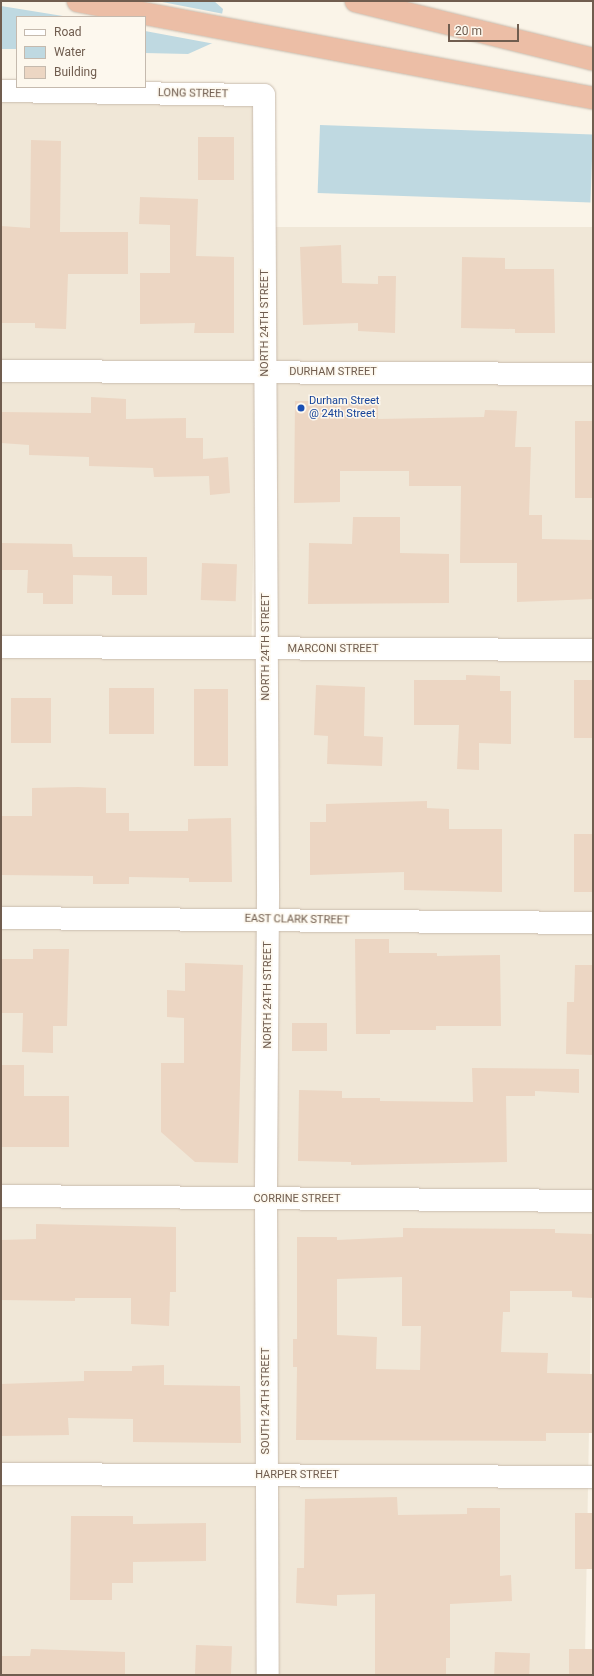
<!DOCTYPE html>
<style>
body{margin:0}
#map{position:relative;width:594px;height:1676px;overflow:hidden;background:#faf4e8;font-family:Roboto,sans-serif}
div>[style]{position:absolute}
.residential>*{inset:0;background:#f0e7d7;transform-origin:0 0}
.water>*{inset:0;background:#bfd9e1;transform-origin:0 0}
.pier>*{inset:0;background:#faf4e8}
.building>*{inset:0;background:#ecd6c3;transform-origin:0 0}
.roads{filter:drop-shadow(0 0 1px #cabdaf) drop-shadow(0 0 1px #cabdaf)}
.street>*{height:22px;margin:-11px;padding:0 11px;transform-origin:11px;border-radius:11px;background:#fff}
.secondary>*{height:22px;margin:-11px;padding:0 11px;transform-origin:11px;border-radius:11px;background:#fff}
.highway>*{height:22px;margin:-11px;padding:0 11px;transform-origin:11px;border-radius:11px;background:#ecbea6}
.dots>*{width:11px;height:11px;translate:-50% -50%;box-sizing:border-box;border:2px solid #fdf8ee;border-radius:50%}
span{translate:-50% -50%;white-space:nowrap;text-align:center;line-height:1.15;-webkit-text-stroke:3px #fdf8ee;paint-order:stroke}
.street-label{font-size:11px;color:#705d4f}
.transit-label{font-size:11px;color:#164399}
.left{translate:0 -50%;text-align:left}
.frame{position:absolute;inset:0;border:2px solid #705d4f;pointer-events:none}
.legend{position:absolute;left:16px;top:16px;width:130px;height:72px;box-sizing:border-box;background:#fdf8ee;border:1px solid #c5baae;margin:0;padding:5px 7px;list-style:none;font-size:12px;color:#705d4f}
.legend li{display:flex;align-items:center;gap:8px;height:20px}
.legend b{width:20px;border:1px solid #c5baae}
.scale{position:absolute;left:448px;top:24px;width:71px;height:18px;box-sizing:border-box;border:2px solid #705d4f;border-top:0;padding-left:5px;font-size:12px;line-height:14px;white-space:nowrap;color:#705d4f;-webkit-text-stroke:3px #fdf8ee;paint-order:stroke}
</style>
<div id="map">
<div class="residential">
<i style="left:1px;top:100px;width:260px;height:542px;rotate:1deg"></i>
<i style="left:268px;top:227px;width:325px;height:967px"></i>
<i style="left:1px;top:647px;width:261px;height:270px;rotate:1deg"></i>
<i style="left:1px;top:922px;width:261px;height:271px;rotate:1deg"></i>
<i style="left:1px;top:1197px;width:262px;height:276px;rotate:1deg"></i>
<i style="left:265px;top:1197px;width:328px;height:478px;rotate:1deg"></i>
<i style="left:1px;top:1474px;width:263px;height:201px"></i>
</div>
<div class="water">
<i style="clip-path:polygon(1px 1px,214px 1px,223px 9px,217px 41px,188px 54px,145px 53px,145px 17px,17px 17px,17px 49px,1px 49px)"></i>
<i style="left:320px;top:125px;width:273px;height:68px;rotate:2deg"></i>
</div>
<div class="pier">
<i style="clip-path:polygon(1px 1px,157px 1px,224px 14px,218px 42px,215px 44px,145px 31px,145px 17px,69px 17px,1px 6px)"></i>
</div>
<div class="building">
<i style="left:234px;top:137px;width:43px;height:36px;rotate:90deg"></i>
<i style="clip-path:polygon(31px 140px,61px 141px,60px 232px,128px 232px,128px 274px,68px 274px,66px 329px,35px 328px,35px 323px,1px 323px,1px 226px,30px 228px)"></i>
<i style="clip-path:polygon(140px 197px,198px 199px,196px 256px,234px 257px,234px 333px,194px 333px,195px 323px,140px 324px,140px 273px,170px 273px,170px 225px,139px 224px)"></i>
<i style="clip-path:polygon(341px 245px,342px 283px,378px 284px,378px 276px,396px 276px,395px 333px,358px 331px,358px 323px,303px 325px,300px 247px)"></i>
<i style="clip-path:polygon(462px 257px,505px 258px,505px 269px,554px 269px,555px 333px,515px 333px,515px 329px,461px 328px)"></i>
<i style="clip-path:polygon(91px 397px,126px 399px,126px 419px,186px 418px,186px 438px,203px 438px,203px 459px,228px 457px,230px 493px,210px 495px,209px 476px,154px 477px,153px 468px,89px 466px,89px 457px,29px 455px,29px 445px,1px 443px,1px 412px,91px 413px)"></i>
<i style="clip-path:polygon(295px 401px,378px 401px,378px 419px,484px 417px,485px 410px,517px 411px,515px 447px,531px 447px,529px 515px,542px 515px,542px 539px,593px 540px,593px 599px,517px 602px,517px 563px,460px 563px,461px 486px,409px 486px,409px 471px,340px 471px,340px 502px,294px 503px)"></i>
<i style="left:575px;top:421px;width:18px;height:77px"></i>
<i style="clip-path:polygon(353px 517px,400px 517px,400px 553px,449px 554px,449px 603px,308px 604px,309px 543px,352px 544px)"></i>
<i style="clip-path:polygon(1px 543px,72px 544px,73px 557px,147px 557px,147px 595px,112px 595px,112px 576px,73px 575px,73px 604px,43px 604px,43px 593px,27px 593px,28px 570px,1px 570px)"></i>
<i style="left:202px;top:563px;width:35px;height:37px;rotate:2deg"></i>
<i style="clip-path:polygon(466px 675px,500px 676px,500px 691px,511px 691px,511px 744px,479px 743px,479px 770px,457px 769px,459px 725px,414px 725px,414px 680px,466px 680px)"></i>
<i style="left:574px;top:680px;width:19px;height:58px"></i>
<i style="clip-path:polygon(316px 685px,365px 687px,364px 736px,383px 737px,382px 766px,327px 764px,328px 736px,314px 735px)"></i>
<i style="left:109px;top:688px;width:45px;height:46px"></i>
<i style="left:194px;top:689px;width:34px;height:77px"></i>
<i style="left:11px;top:698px;width:40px;height:45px"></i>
<i style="clip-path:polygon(78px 787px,106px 788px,106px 813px,129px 813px,129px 831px,188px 831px,188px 819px,231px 818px,232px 882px,189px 882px,189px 878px,129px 877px,129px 884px,93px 884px,93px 876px,1px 875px,1px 816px,32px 816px,32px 788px)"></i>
<i style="clip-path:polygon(427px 801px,427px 808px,449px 809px,449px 829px,502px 829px,502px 892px,404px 890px,404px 872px,310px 875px,310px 822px,326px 822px,326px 804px)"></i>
<i style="left:574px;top:834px;width:19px;height:58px"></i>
<i style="clip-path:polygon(355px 939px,389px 939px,389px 953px,437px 953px,437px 956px,500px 955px,501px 1026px,436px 1026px,436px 1030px,390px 1030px,390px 1034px,356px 1034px)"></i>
<i style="clip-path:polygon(33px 949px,69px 949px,67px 1026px,53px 1026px,53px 1053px,22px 1052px,23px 1013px,1px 1013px,1px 959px,33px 959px)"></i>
<i style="clip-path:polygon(185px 963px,243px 965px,238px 1163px,195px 1162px,161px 1132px,161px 1063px,184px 1063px,184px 1018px,167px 1017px,167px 990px,185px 991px)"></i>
<i style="clip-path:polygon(575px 965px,593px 965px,593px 1055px,566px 1054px,567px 1002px,574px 1002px)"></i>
<i style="left:327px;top:1023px;width:28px;height:35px;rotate:90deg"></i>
<i style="clip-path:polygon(1px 1065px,24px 1065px,24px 1096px,69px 1096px,69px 1147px,1px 1147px)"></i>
<i style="clip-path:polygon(472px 1068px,579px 1069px,579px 1093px,535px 1091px,535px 1096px,506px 1096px,507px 1162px,351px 1165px,351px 1162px,298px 1161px,299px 1090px,342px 1091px,342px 1098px,380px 1098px,380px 1101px,473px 1102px)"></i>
<i style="clip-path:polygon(36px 1224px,176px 1227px,176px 1292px,170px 1292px,169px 1326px,131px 1324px,131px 1298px,75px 1298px,75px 1301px,1px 1300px,1px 1240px,36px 1239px)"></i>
<i style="clip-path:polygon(evenodd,403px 1228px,555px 1229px,555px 1233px,593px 1234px,593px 1298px,572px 1297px,572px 1291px,510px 1291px,510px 1312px,503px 1312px,501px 1352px,548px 1353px,547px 1373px,592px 1374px,593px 1433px,546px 1433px,546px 1441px,296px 1440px,297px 1367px,293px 1367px,293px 1339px,297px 1339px,297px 1237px,337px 1237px,337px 1240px,403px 1237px,403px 1228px,402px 1277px,402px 1326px,421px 1326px,420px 1370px,376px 1369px,377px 1337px,337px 1335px,337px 1279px,402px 1277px)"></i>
<i style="clip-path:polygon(164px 1365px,164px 1385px,240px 1386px,241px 1443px,133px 1442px,133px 1419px,68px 1418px,69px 1435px,1px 1436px,1px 1384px,84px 1381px,84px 1371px,132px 1371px,132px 1366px)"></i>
<i style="clip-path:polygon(397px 1497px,398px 1515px,467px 1514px,467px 1508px,500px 1508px,500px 1576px,511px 1575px,512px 1601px,450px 1604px,450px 1658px,446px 1658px,446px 1675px,375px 1675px,375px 1594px,337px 1595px,337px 1606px,296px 1603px,297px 1568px,304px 1568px,305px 1499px)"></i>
<i style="left:575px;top:1513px;width:18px;height:56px"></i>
<i style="clip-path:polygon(71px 1516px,133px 1516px,133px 1524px,206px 1523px,206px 1561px,133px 1562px,133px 1583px,112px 1583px,112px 1600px,70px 1600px)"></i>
<i style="left:196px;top:1645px;width:36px;height:30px;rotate:2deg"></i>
<i style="clip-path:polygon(31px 1649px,125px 1652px,125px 1675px,1px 1675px,1px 1656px,30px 1656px)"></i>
<i style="left:569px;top:1649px;width:24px;height:26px"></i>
<i style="left:495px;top:1652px;width:35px;height:23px;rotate:2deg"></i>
</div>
<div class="roads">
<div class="street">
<i style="left:1px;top:91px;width:263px;rotate:0.9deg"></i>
<i style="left:264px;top:95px;width:804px;rotate:89.71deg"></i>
<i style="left:268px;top:899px;width:300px;rotate:90.4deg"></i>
<i style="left:266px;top:1199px;width:476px;rotate:89.8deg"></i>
<i style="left:1px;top:371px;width:592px;rotate:0.29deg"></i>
<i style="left:1px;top:647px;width:592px;rotate:0.29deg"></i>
<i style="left:1px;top:1196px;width:592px;rotate:0.48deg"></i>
<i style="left:1px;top:1474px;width:592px;rotate:0.29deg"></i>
</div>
<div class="secondary">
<i style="left:1px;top:918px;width:592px;rotate:0.48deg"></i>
</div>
<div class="highway">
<i style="left:78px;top:1px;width:524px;rotate:10.67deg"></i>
<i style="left:356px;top:1px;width:244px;rotate:13.8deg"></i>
</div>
</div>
<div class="dots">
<i style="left:301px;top:408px;background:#1a4fb4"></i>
</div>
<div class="street-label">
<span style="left:193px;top:94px;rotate:1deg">LONG STREET</span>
<span style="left:265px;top:323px;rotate:-90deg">NORTH 24TH STREET</span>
<span style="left:333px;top:372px">DURHAM STREET</span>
<span style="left:266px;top:647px;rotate:-90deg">NORTH 24TH STREET</span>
<span style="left:333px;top:649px">MARCONI STREET</span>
<span style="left:297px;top:920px;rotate:1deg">EAST CLARK STREET</span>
<span style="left:268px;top:995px;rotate:-90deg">NORTH 24TH STREET</span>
<span style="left:297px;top:1199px">CORRINE STREET</span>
<span style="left:266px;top:1401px;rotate:-90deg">SOUTH 24TH STREET</span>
<span style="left:297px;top:1475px">HARPER STREET</span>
</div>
<div class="transit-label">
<span class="left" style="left:309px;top:408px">Durham Street<br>@ 24th Street</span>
</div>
<div class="frame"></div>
<ul class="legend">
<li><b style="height:5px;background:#fff"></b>Road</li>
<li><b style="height:11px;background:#bfd9e1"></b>Water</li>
<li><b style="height:11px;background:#ecd6c3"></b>Building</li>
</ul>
<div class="scale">20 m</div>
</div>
